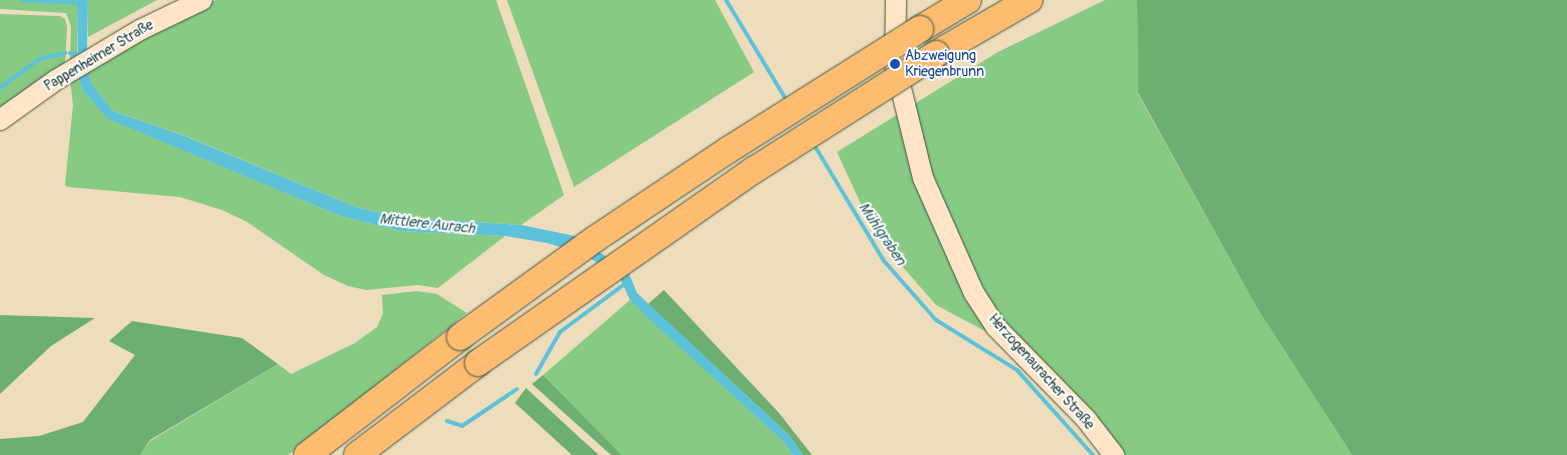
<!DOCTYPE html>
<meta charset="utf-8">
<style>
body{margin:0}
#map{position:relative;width:1567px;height:455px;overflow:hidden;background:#eeddba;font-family:Pangolin,sans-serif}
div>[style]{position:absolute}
.green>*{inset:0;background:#87ca83}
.forest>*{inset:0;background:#6dae71}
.water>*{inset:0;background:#5cc2da}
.stream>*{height:4px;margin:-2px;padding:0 2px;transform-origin:2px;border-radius:2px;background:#5cc2da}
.roads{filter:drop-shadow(0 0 1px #3e5548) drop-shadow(0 0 1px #3e5548)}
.secondary>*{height:20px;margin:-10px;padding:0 10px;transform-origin:10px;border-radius:10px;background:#ffe4c6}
.highway>*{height:26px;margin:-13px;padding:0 13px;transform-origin:13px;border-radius:13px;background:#febc70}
.bridges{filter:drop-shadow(0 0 1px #3e5548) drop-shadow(0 0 1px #3e5548)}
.highway-bridge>*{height:26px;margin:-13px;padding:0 13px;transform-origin:13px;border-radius:13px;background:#febc70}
.dots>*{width:14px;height:14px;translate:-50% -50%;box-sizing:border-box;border:2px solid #fff;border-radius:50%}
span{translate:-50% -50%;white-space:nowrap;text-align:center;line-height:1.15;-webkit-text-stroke:4px #fff;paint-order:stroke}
.street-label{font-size:14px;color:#1f3d34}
.transit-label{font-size:14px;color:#164399}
.left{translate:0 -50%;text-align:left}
.water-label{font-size:15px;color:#316566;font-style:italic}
</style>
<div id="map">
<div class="green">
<i style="clip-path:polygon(0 0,77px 0,77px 59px,70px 63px,71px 26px,66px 13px,0 9px)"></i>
<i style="clip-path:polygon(88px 0,157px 0,88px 37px)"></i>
<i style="clip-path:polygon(216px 0,496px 0,564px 195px,521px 225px,397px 217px,356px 207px,186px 136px,113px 111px,90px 81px,88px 69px)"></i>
<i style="clip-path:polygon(507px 0,715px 0,754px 72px,574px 187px)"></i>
<i style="clip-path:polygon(1105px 0,1137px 0,1138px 94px,1257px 308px,1352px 455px,1121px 455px,1030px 355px,936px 305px,875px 235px,837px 152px,998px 52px)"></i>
<i style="clip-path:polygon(0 14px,60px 16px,65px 19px,67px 27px,65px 66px,0 110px)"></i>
<i style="clip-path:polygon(78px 75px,82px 89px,109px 119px,343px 217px,401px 231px,505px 236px,438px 288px,418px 285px,366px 290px,348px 286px,324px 275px,247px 222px,222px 210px,180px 197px,68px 187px,65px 185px,73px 105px,70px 79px)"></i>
<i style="clip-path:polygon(417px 291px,437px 294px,467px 313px,288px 455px,140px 455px,150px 441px,278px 364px,291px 374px,355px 343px,377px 327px,383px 314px,382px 295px)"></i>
<i style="clip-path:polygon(630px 300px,785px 443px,793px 455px,622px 455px,543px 375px)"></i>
</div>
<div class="forest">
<i style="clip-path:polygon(1137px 0,1567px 0,1567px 455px,1352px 455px,1257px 308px,1138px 93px)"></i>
<i style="clip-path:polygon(664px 290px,779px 413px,812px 455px,803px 455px,789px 435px,648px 304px)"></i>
<i style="clip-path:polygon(0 315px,95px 318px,51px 346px,0 394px)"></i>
<i style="clip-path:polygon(132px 321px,242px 338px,278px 364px,150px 440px,140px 455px,0 455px,0 439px,39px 436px,83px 422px,135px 355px,109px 341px)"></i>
<i style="clip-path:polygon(543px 375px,622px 455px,611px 455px,532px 384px)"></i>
<i style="clip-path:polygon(526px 388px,580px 438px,599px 455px,572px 455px,515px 403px)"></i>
</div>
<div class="water">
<i style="clip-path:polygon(77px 0,88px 0,87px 53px,90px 81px,113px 111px,185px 136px,356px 207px,397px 217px,521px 225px,575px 236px,628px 271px,637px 293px,789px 435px,803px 455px,793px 455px,785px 443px,648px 318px,630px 300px,619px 276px,583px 254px,547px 243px,505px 236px,401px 231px,343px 217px,108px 119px,82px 89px,78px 75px)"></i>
</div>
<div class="stream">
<i style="left:23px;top:0;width:58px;rotate:3deg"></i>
<i style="left:726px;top:0;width:118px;rotate:58.9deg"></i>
<i style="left:70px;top:53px;width:7px;rotate:16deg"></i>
<i style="left:0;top:88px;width:49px;rotate:-36.6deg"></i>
<i style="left:39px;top:59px;width:27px;rotate:-13deg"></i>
<i style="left:813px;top:143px;width:138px;rotate:59deg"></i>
<i style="left:884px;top:261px;width:79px;rotate:48.6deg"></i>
<i style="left:936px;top:320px;width:95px;rotate:31.7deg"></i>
<i style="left:1017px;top:370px;width:114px;rotate:48.2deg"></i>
<i style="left:536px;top:374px;width:48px;rotate:-60.3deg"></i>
<i style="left:560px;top:332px;width:82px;rotate:-36.6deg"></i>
<i style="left:447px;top:421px;width:16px;rotate:18deg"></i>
<i style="left:462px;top:426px;width:66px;rotate:-33.9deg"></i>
</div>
<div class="roads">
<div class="secondary">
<i style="left:896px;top:0;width:64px;rotate:90.9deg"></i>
<i style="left:895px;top:64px;width:117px;rotate:76.2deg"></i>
<i style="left:923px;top:178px;width:126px;rotate:66.1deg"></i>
<i style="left:974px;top:293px;width:40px;rotate:57.1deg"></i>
<i style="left:996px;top:327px;width:129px;rotate:45.6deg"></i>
<i style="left:1086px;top:419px;width:46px;rotate:52.1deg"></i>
<i style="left:0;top:120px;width:69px;rotate:-35.5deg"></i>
<i style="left:56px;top:80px;width:98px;rotate:-30.8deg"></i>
<i style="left:140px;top:30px;width:69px;rotate:-25.8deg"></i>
</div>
<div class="highway">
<i style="left:920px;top:29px;width:56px;rotate:-31.1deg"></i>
<i style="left:936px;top:54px;width:108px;rotate:-30.1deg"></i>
<i style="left:307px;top:455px;width:193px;rotate:-37.6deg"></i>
<i style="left:357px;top:455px;width:152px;rotate:-37.2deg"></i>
</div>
</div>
<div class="bridges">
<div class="highway-bridge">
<i style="left:460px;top:337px;width:167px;rotate:-36deg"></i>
<i style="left:595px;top:239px;width:160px;rotate:-33.8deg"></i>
<i style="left:728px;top:150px;width:227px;rotate:-32.2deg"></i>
<i style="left:478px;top:363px;width:337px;rotate:-35deg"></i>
<i style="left:754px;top:170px;width:216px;rotate:-32.5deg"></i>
</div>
</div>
<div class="dots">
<i style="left:895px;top:64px;background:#1a4fb4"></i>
</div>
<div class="street-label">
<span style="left:99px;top:56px;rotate:-31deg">Pappenheimer Straße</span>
<span style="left:1041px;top:372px;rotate:48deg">Herzogenauracher Straße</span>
</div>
<div class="transit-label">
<span class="left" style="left:905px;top:64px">Abzweigung<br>Kriegenbrunn</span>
</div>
<div class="water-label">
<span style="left:427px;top:224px;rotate:6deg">Mittlere Aurach</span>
<span style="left:882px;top:234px;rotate:56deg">Mühlgraben</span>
</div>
</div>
